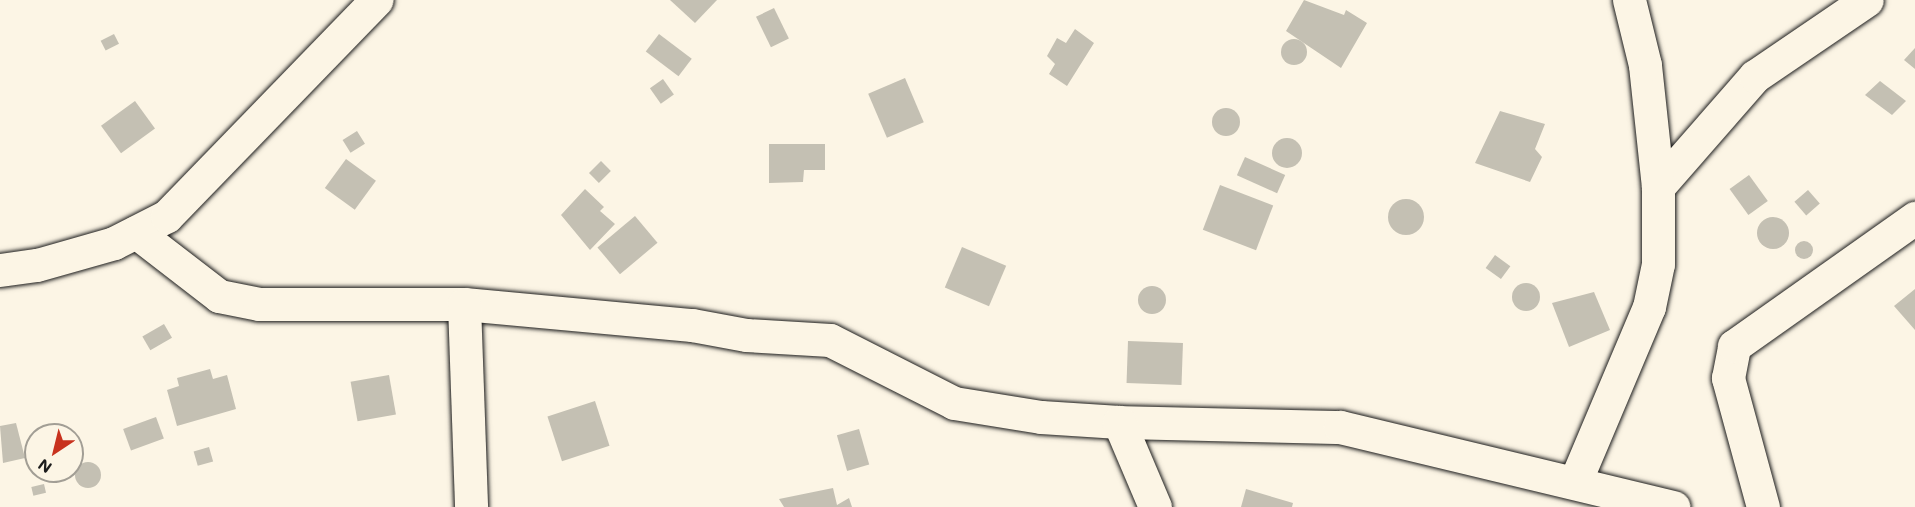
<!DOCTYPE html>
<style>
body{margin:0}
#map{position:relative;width:1915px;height:507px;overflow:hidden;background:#fcf5e5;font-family:Mali,sans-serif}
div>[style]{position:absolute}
.building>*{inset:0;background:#c4c0b3;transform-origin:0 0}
.round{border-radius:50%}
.roads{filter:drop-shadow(0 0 2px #1c1c1c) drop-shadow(0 0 2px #1c1c1c)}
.minor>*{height:33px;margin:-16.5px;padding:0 16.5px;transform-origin:16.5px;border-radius:16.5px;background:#fcf5e5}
span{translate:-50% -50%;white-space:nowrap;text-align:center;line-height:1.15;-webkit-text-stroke:6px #fcf5e5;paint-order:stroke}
.north{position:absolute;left:24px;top:423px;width:60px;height:60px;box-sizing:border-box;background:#fcf5e5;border:2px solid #a29e95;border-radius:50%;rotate:215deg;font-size:16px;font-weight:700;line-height:24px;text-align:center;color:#1c1c1c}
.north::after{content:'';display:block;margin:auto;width:21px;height:27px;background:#c8321e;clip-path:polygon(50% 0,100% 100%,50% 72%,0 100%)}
</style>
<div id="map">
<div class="building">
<i style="clip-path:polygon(670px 0,717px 0,695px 23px)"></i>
<i style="clip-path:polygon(1304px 0,1344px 15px,1346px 10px,1367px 23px,1341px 68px,1286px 31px)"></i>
<i style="left:774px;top:8px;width:34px;height:20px;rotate:64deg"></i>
<i style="clip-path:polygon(1075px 29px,1094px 43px,1067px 86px,1049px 74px,1055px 64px,1047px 56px,1057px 38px,1066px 43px)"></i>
<i style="left:114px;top:34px;width:11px;height:15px;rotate:63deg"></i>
<i style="left:659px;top:34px;width:41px;height:22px;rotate:37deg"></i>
<i class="round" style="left:1281px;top:39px;width:26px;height:26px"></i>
<i style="clip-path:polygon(1915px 48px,1915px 69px,1904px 60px)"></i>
<i style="left:905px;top:78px;width:48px;height:40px;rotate:67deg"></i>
<i style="left:663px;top:79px;width:19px;height:16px;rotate:55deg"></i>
<i style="clip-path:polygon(1880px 81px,1906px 101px,1892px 115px,1865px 95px)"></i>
<i style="left:135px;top:101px;width:34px;height:42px;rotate:54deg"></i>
<i class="round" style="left:1212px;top:108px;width:28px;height:28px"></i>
<i style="clip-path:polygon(1500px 111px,1545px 124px,1535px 149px,1542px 157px,1530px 182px,1475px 163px)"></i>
<i style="left:357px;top:131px;width:15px;height:17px;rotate:58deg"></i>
<i class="round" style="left:1272px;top:138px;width:30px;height:30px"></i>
<i style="clip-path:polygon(769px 144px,825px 144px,825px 170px,804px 170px,803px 182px,769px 183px)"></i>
<i style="left:1245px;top:157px;width:44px;height:20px;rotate:24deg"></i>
<i style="left:346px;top:159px;width:37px;height:36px;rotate:36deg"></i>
<i style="left:601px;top:161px;width:14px;height:17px;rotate:45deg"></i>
<i style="left:1749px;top:175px;width:32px;height:24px;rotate:54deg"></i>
<i style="left:1220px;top:185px;width:57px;height:48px;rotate:21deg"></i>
<i style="clip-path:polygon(585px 189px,604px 207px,600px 211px,615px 224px,590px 250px,561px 215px)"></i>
<i style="left:1808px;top:190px;width:18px;height:18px;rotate:49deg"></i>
<i class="round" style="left:1388px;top:199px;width:36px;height:36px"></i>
<i style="left:635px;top:216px;width:35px;height:49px;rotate:50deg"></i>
<i class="round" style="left:1757px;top:217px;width:32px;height:32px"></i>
<i class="round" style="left:1795px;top:241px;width:18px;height:18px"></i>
<i style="left:962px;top:247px;width:48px;height:44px;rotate:23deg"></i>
<i style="left:1495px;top:255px;width:19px;height:16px;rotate:36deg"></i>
<i class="round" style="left:1512px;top:283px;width:28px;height:28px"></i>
<i class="round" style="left:1138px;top:286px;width:28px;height:28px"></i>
<i style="clip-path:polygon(1915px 289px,1915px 330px,1894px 306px)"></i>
<i style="clip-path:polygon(1594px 292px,1610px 330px,1569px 347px,1552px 303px)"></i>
<i style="left:164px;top:324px;width:16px;height:25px;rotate:60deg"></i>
<i style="left:1128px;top:341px;width:55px;height:42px;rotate:2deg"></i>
<i style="clip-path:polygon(210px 369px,213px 379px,227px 375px,236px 409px,177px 426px,167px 390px,179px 386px,177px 378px)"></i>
<i style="left:389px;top:375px;width:40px;height:39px;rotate:80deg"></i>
<i style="left:595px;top:401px;width:47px;height:50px;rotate:72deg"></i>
<i style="left:156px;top:417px;width:23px;height:35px;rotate:70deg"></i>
<i style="clip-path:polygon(16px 423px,25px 458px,3px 463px,0 426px)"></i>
<i style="left:859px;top:429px;width:37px;height:23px;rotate:74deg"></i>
<i style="clip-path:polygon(36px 438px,36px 457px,32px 458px,28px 440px)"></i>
<i style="left:209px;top:447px;width:15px;height:16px;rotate:74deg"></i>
<i class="round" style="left:75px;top:462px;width:26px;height:26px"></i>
<i style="left:44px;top:484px;width:9px;height:13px;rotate:77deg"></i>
<i style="clip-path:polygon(833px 488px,837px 505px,849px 498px,852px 507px,784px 507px,779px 499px)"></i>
<i style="clip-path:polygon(1246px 489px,1293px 503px,1292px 507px,1241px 507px)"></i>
</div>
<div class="roads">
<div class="minor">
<i style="left:1658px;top:187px;width:147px;rotate:-48.9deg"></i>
<i style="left:1755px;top:76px;width:135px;rotate:-34.2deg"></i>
<i style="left:136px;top:232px;width:105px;rotate:37.6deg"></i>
<i style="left:219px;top:296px;width:41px;rotate:11.3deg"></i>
<i style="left:259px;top:304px;width:205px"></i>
<i style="left:464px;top:304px;width:229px;rotate:5.3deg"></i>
<i style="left:692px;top:325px;width:55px;rotate:10.5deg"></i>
<i style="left:746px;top:335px;width:84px;rotate:3.4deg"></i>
<i style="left:830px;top:340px;width:139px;rotate:26.9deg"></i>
<i style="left:954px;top:403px;width:88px;rotate:9.1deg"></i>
<i style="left:1041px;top:417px;width:78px;rotate:3.7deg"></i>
<i style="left:1119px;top:422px;width:221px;rotate:1.3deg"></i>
<i style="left:1340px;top:427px;width:343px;rotate:13.5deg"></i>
<i style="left:0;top:270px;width:37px;rotate:-8deg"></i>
<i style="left:37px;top:265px;width:80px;rotate:-15.9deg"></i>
<i style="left:114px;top:243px;width:59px;rotate:-27deg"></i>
<i style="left:167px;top:216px;width:301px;rotate:-45.9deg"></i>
<i style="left:464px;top:304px;width:203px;rotate:88deg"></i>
<i style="left:1119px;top:422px;width:92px;rotate:67deg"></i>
<i style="left:1575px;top:482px;width:190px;rotate:-67.1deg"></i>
<i style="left:1649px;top:307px;width:44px;rotate:-78.2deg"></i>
<i style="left:1658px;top:264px;width:77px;rotate:-90deg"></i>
<i style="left:1658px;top:187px;width:123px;rotate:-96.1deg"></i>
<i style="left:1645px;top:65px;width:67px;rotate:-103.8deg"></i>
<i style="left:1763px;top:507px;width:134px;rotate:-105.2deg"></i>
<i style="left:1728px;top:378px;width:33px;rotate:-79deg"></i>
<i style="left:1734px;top:346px;width:222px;rotate:-35.3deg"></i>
</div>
</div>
<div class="north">N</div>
</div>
